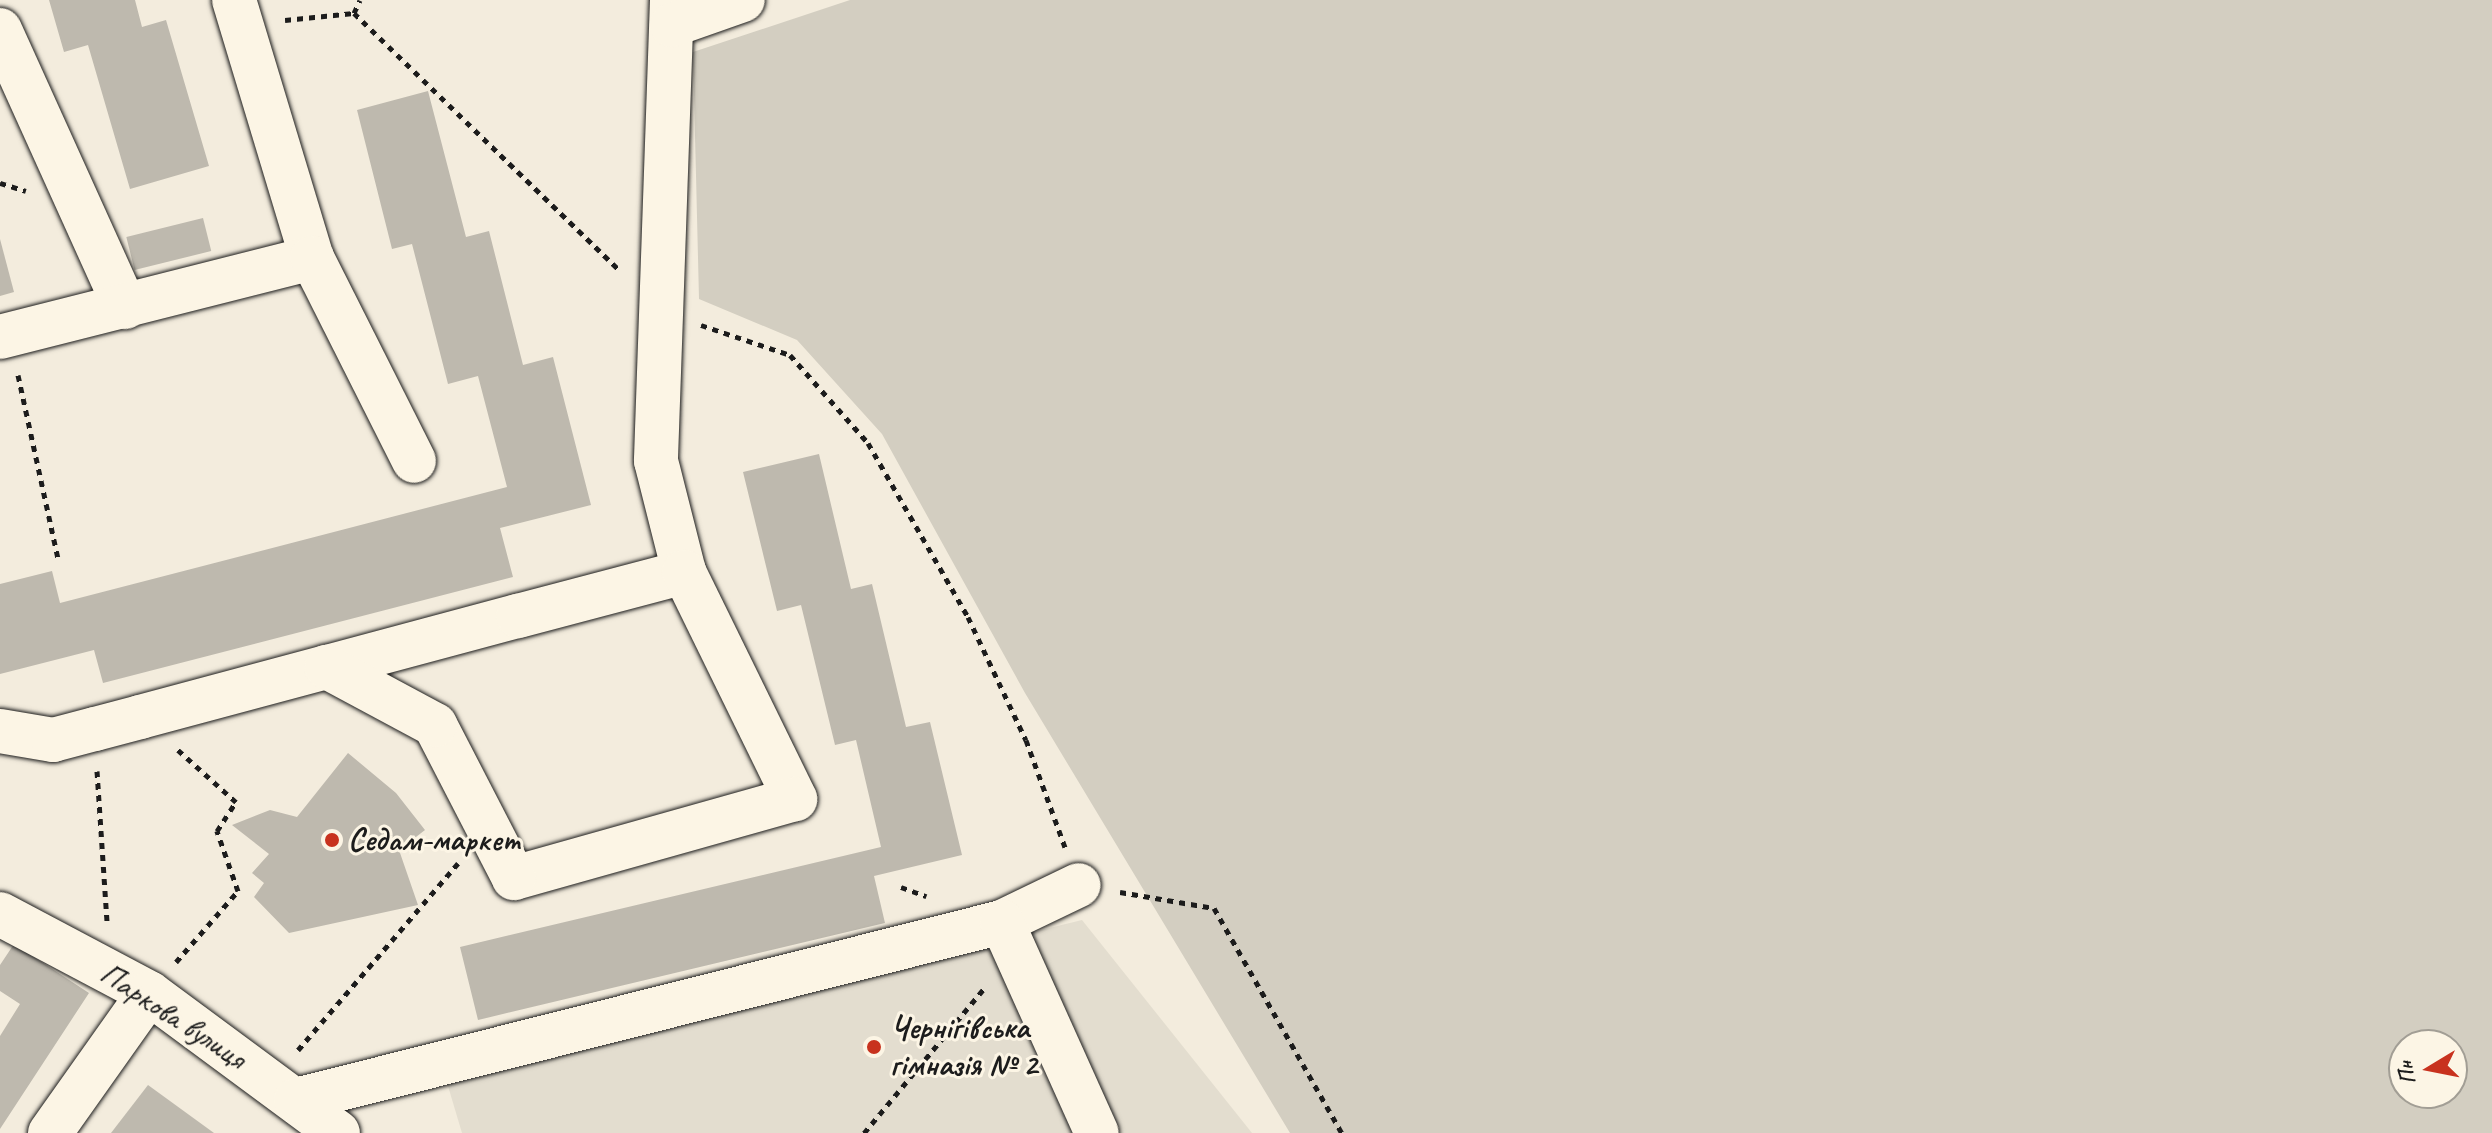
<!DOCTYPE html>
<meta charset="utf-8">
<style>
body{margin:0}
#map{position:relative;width:2492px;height:1133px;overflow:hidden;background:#f3ecdd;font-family:Caveat,sans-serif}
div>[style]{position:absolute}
.built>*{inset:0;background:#e3ddcf}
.green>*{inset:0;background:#d3cec1}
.building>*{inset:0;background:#beb9ae;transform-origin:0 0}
.path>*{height:5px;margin-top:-2.5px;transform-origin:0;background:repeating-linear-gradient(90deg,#1c1c1c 0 6px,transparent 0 12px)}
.roads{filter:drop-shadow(0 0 2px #1c1c1c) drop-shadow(0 0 2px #1c1c1c)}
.minor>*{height:44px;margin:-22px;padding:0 22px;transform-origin:22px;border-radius:22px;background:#fcf5e5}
.dots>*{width:22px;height:22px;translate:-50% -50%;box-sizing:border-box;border:4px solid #fcf5e5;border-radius:50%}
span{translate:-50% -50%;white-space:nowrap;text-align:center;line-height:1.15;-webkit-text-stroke:6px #fcf5e5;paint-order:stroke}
.poi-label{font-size:32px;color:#1c1c1c;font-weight:700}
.left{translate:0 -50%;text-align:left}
.street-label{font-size:32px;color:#1c1c1c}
.north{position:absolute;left:2388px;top:1029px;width:80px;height:80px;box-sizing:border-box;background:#fcf5e5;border:2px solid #a29e95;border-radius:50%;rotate:260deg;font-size:22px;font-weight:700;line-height:32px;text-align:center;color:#1c1c1c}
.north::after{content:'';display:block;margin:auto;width:28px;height:36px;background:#c8321e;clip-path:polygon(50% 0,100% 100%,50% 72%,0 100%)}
</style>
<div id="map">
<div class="built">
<i style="clip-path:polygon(1082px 920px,1252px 1133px,462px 1133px,445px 1076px)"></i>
</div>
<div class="green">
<i style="clip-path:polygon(evenodd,850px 0,2492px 0,2492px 1133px,1290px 1133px,1025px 693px,882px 434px,797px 340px,699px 299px,693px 52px,850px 0,2452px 1045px,2452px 1093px,2404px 1093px,2404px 1045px,2452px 1045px)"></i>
</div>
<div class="building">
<i style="clip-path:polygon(49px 0,135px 0,142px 27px,166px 20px,209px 166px,130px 189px,88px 45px,64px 52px)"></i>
<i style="clip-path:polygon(428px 91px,466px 237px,489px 231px,523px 365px,553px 357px,591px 505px,500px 528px,513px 577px,103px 683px,94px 650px,0 674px,0 584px,52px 571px,60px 603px,507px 487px,478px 376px,448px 384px,412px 244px,392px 249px,357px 110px)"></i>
<i style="left:203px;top:218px;width:34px;height:79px;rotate:76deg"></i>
<i style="clip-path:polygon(0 239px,14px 292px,0 296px)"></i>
<i style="clip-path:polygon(819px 454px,851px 589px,872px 584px,906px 727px,930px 722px,962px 855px,874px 876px,885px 923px,478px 1020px,460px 947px,881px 847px,856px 740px,835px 745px,801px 605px,777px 611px,743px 472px)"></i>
<i style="clip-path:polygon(348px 753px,396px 793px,425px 830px,399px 850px,418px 905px,289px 933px,254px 897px,264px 883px,252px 873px,269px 854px,232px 825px,270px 810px,297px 817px)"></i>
<i style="clip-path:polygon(14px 944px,89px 993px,0 1129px,0 1036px,20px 1004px,0 991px,0 965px)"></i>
<i style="clip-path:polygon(148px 1085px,214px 1133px,111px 1133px)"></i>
</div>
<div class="path">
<i style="left:354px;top:13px;width:14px;rotate:-65deg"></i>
<i style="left:285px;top:20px;width:69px;rotate:-5.8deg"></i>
<i style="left:354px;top:13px;width:369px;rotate:44.1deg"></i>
<i style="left:0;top:183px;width:27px;rotate:17deg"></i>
<i style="left:701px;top:325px;width:94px;rotate:18.6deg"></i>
<i style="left:790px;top:355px;width:118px;rotate:48.4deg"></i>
<i style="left:868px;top:443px;width:201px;rotate:60.1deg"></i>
<i style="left:968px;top:617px;width:136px;rotate:64.8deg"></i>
<i style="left:1026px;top:740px;width:114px;rotate:70deg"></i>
<i style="left:18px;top:375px;width:187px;rotate:77.7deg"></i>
<i style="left:97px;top:771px;width:150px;rotate:86.2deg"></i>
<i style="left:901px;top:887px;width:27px;rotate:20deg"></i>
<i style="left:1120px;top:892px;width:95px;rotate:9.7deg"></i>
<i style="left:1214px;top:908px;width:259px;rotate:60.4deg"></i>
<i style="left:176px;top:962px;width:94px;rotate:-48.9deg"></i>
<i style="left:238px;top:891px;width:64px;rotate:-109.3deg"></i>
<i style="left:217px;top:831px;width:35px;rotate:-57deg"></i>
<i style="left:236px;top:802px;width:78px;rotate:-138.1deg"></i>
<i style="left:298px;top:1050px;width:246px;rotate:-49.4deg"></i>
<i style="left:864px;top:1133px;width:191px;rotate:-50.3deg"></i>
</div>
<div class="roads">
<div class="minor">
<i style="left:234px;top:0;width:270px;rotate:73.2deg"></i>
<i style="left:672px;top:0;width:461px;rotate:92deg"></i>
<i style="left:656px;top:461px;width:114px;rotate:75.8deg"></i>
<i style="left:672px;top:25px;width:75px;rotate:-19.4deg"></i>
<i style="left:0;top:30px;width:304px;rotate:65.7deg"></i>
<i style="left:0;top:337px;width:322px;rotate:-14.2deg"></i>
<i style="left:312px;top:258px;width:227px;rotate:63.3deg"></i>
<i style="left:0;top:731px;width:54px;rotate:9.6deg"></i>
<i style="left:53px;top:740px;width:43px;rotate:-14.7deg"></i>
<i style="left:95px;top:729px;width:47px;rotate:-14.9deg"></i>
<i style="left:140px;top:717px;width:194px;rotate:-15deg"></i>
<i style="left:327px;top:667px;width:198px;rotate:-15deg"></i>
<i style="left:518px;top:616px;width:172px;rotate:-14.8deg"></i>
<i style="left:684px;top:572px;width:253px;rotate:63.9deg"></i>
<i style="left:795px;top:799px;width:292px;rotate:164.3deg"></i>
<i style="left:514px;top:878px;width:172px;rotate:-117.3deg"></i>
<i style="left:435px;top:725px;width:123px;rotate:-151.8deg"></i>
<i style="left:0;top:914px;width:169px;rotate:27.9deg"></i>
<i style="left:149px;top:993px;width:235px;rotate:36.5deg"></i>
<i style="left:1002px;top:922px;width:85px;rotate:-25.7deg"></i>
<i style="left:296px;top:1100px;width:728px;rotate:-14.15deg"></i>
<i style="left:1002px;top:922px;width:231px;rotate:65.8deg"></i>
<i style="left:50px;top:1133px;width:171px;rotate:-54.7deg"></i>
</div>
</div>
<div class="dots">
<i style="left:332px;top:840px;background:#c8321e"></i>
<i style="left:874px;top:1047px;background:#c8321e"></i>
</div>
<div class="poi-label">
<span class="left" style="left:348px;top:840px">Седам-маркет</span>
<span class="left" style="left:890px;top:1047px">Чернігівська<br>гімназія № 2</span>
</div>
<div class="street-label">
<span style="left:173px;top:1016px;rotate:33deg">Паркова вулиця</span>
</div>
<div class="north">Пн</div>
</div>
